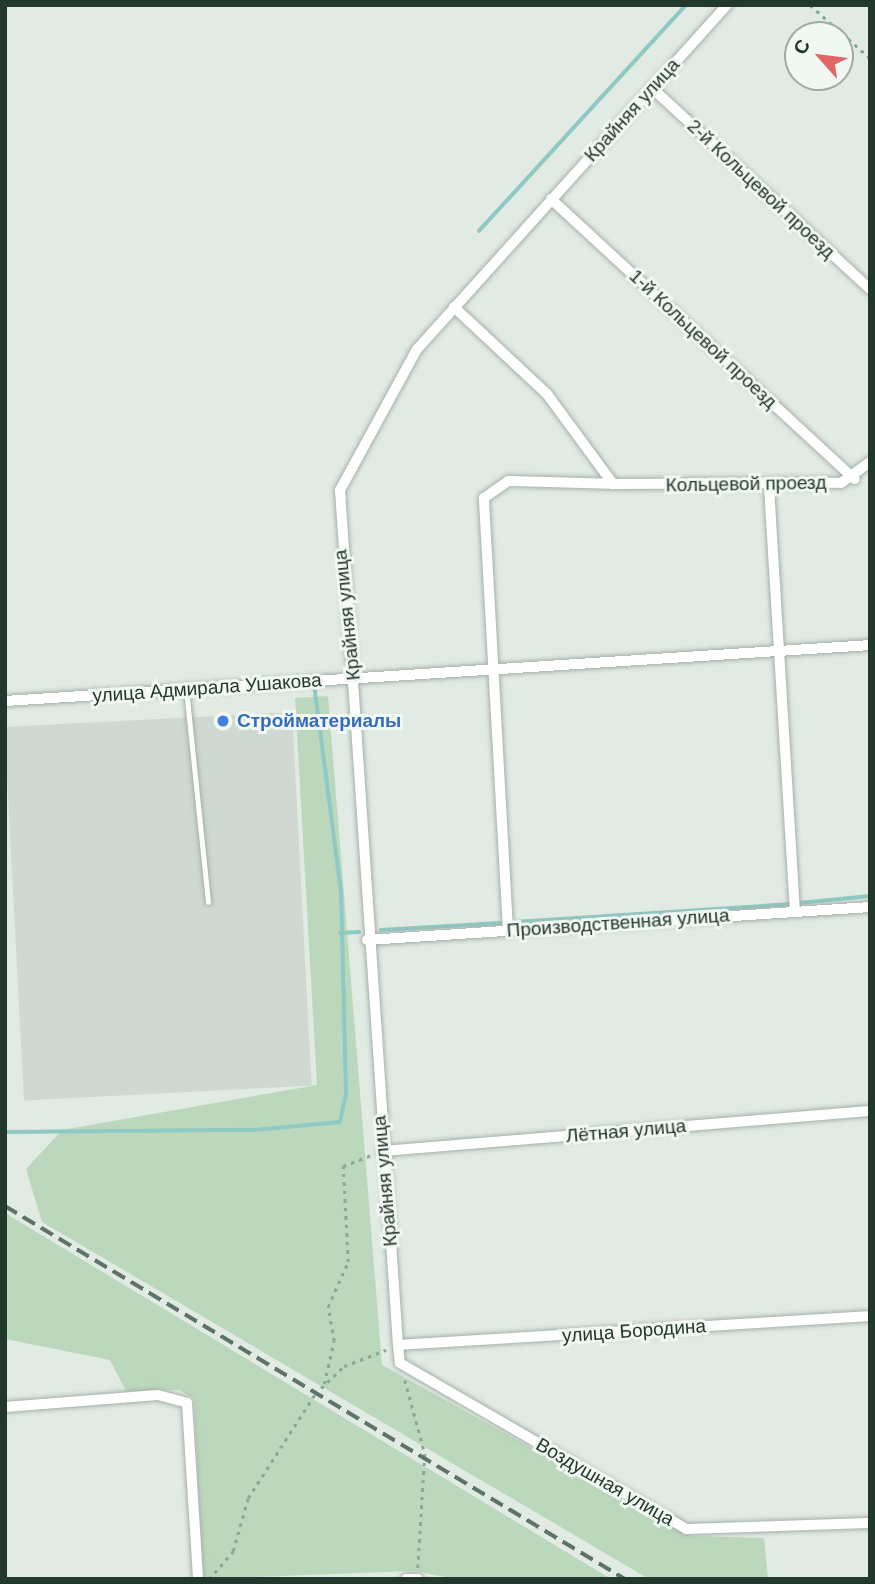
<!DOCTYPE html>
<meta charset="utf-8">
<style>
body{margin:0}
#map{position:relative;width:875px;height:1584px;overflow:hidden;background:#e1eae3;font-family:Arial,sans-serif}
div>[style]{position:absolute}
.built>*{inset:0;background:#cfd9d2;transform-origin:0 0}
.green>*{inset:0;background:#bcd8bc}
.stream>*{height:3.5px;margin:-1.75px;padding:0 1.75px;transform-origin:1.75px;border-radius:1.75px;background:#8ec9c3}
.path>*{height:2.5px;margin-top:-1.25px;transform-origin:0;background:repeating-linear-gradient(90deg,#85aa95 0 3.5px,transparent 0 8.5px)}
.roads{filter:drop-shadow(0 0 2px #a4b1a9) drop-shadow(0 0 2px #a4b1a9)}
.lane>*{height:5px;margin:-2.5px;padding:0 2.5px;transform-origin:2.5px;border-radius:2.5px;background:#fff}
.street>*{height:10px;margin:-5px;padding:0 5px;transform-origin:5px;border-radius:5px;background:#fff}
.rail>*{height:3.5px;margin-top:-1.75px;transform-origin:0;background:repeating-linear-gradient(90deg,#5e7468 0 14px,transparent 0 21px)}
.dots>*{width:19px;height:19px;translate:-50% -50%;box-sizing:border-box;border:4px solid #f1f7f2;border-radius:50%}
span{translate:-50% -50%;white-space:nowrap;text-align:center;line-height:1.15;-webkit-text-stroke:6px #f1f7f2;paint-order:stroke}
.street-label{font-size:19px;color:#23382d}
.shop-label{font-size:19px;color:#366cbe;font-weight:700}
.left{translate:0 -50%;text-align:left}
.frame{position:absolute;inset:0;border:7px solid #23382d;pointer-events:none}
.north{position:absolute;left:784px;top:21px;width:70px;height:70px;box-sizing:border-box;background:#f1f7f2;border:2px solid #9faba3;border-radius:50%;rotate:298deg;font-size:19px;font-weight:700;line-height:28px;text-align:center;color:#23382d}
.north::after{content:'';display:block;margin:auto;width:24px;height:32px;background:#e26667;clip-path:polygon(50% 0,100% 100%,50% 72%,0 100%)}
</style>
<div id="map">
<div class="built">
<i style="left:292px;top:712px;width:374px;height:288px;rotate:87deg"></i>
</div>
<div class="green">
<i style="clip-path:polygon(328px 696px,382px 1365px,690px 1536px,764px 1538px,768px 1579px,649px 1579px,42px 1222px,26px 1169px,62px 1130px,317px 1085px,295px 698px)"></i>
<i style="clip-path:polygon(5px 1213px,611px 1579px,456px 1579px,413px 1571px,203px 1579px,194px 1399px,179px 1390px,126px 1391px,110px 1360px,5px 1339px)"></i>
</div>
<div class="stream">
<i style="left:479px;top:231px;width:306px;rotate:-47.5deg"></i>
<i style="left:799px;top:903px;width:71px;rotate:-5.6deg"></i>
<i style="left:515px;top:922px;width:277px;rotate:-3.7deg"></i>
<i style="left:381px;top:930px;width:120px;rotate:-3.3deg"></i>
<i style="left:340px;top:933px;width:19px;rotate:-3deg"></i>
<i style="left:5px;top:1132px;width:248px;rotate:-0.5deg"></i>
<i style="left:253px;top:1130px;width:87px;rotate:-5.3deg"></i>
<i style="left:340px;top:1122px;width:29px;rotate:-78deg"></i>
<i style="left:346px;top:1094px;width:202px;rotate:-91.4deg"></i>
<i style="left:341px;top:892px;width:203px;rotate:-97.4deg"></i>
</div>
<div class="path">
<i style="left:810px;top:5px;width:80px;rotate:41.5deg"></i>
<i style="left:405px;top:1380px;width:77px;rotate:74.9deg"></i>
<i style="left:425px;top:1454px;width:115px;rotate:93.5deg"></i>
<i style="left:324px;top:1384px;width:44px;rotate:-76.9deg"></i>
<i style="left:334px;top:1341px;width:35px;rotate:-100deg"></i>
<i style="left:328px;top:1307px;width:49px;rotate:-66deg"></i>
<i style="left:348px;top:1262px;width:96px;rotate:-93deg"></i>
<i style="left:343px;top:1166px;width:31px;rotate:-21deg"></i>
<i style="left:209px;top:1579px;width:37px;rotate:-49deg"></i>
<i style="left:233px;top:1551px;width:55px;rotate:-74.2deg"></i>
<i style="left:248px;top:1498px;width:124px;rotate:-57.2deg"></i>
<i style="left:315px;top:1394px;width:40px;rotate:-44deg"></i>
<i style="left:344px;top:1366px;width:45px;rotate:-20.9deg"></i>
</div>
<div class="roads">
<div class="lane">
<i style="left:186px;top:689px;width:214px;rotate:84.1deg"></i>
</div>
<div class="street">
<i style="left:727px;top:5px;width:463px;rotate:132deg"></i>
<i style="left:417px;top:349px;width:161px;rotate:118.6deg"></i>
<i style="left:340px;top:490px;width:857px;rotate:86.12deg"></i>
<i style="left:398px;top:1345px;width:18px;rotate:84deg"></i>
<i style="left:400px;top:1363px;width:331px;rotate:30.1deg"></i>
<i style="left:686px;top:1529px;width:184px;rotate:-1.9deg"></i>
<i style="left:652px;top:88px;width:297px;rotate:42.7deg"></i>
<i style="left:551px;top:199px;width:413px;rotate:42.7deg"></i>
<i style="left:454px;top:307px;width:127px;rotate:43.1deg"></i>
<i style="left:547px;top:394px;width:112px;rotate:53.7deg"></i>
<i style="left:613px;top:484px;width:228px;rotate:-0.3deg"></i>
<i style="left:841px;top:483px;width:36px;rotate:-36deg"></i>
<i style="left:769px;top:487px;width:426px;rotate:86.5deg"></i>
<i style="left:5px;top:701px;width:867px;rotate:-3.7deg"></i>
<i style="left:508px;top:930px;width:433px;rotate:-93.2deg"></i>
<i style="left:484px;top:498px;width:29px;rotate:-35deg"></i>
<i style="left:508px;top:481px;width:105px;rotate:1.6deg"></i>
<i style="left:367px;top:940px;width:504px;rotate:-3.75deg"></i>
<i style="left:382px;top:1151px;width:490px;rotate:-4.7deg"></i>
<i style="left:398px;top:1345px;width:473px;rotate:-3.5deg"></i>
<i style="left:5px;top:1407px;width:153px;rotate:-4.5deg"></i>
<i style="left:158px;top:1395px;width:30px;rotate:15deg"></i>
<i style="left:187px;top:1403px;width:176px;rotate:86.4deg"></i>
<i style="left:406px;top:1579px;width:12px"></i>
</div>
</div>
<div class="rail">
<i style="left:5px;top:1206px;width:724px;rotate:31.03deg"></i>
</div>
<div class="dots">
<i style="left:223px;top:721px;background:#3f7fe0"></i>
</div>
<div class="street-label">
<span style="left:632px;top:110px;rotate:-48deg">Крайняя улица</span>
<span style="left:761px;top:189px;rotate:43deg">2-й Кольцевой проезд</span>
<span style="left:703px;top:339px;rotate:43deg">1-й Кольцевой проезд</span>
<span style="left:746px;top:484px;rotate:-1deg">Кольцевой проезд</span>
<span style="left:347px;top:615px;rotate:-96deg">Крайняя улица</span>
<span style="left:207px;top:688px;rotate:-4deg">улица Адмирала Ушакова</span>
<span style="left:618px;top:923px;rotate:-4deg">Производственная улица</span>
<span style="left:626px;top:1131px;rotate:-5deg">Лётная улица</span>
<span style="left:385px;top:1181px;rotate:-95deg">Крайняя улица</span>
<span style="left:634px;top:1331px;rotate:-4deg">улица Бородина</span>
<span style="left:605px;top:1482px;rotate:30deg">Воздушная улица</span>
</div>
<div class="shop-label">
<span class="left" style="left:237px;top:721px">Стройматериалы</span>
</div>
<div class="frame"></div>
<div class="north">С</div>
</div>
